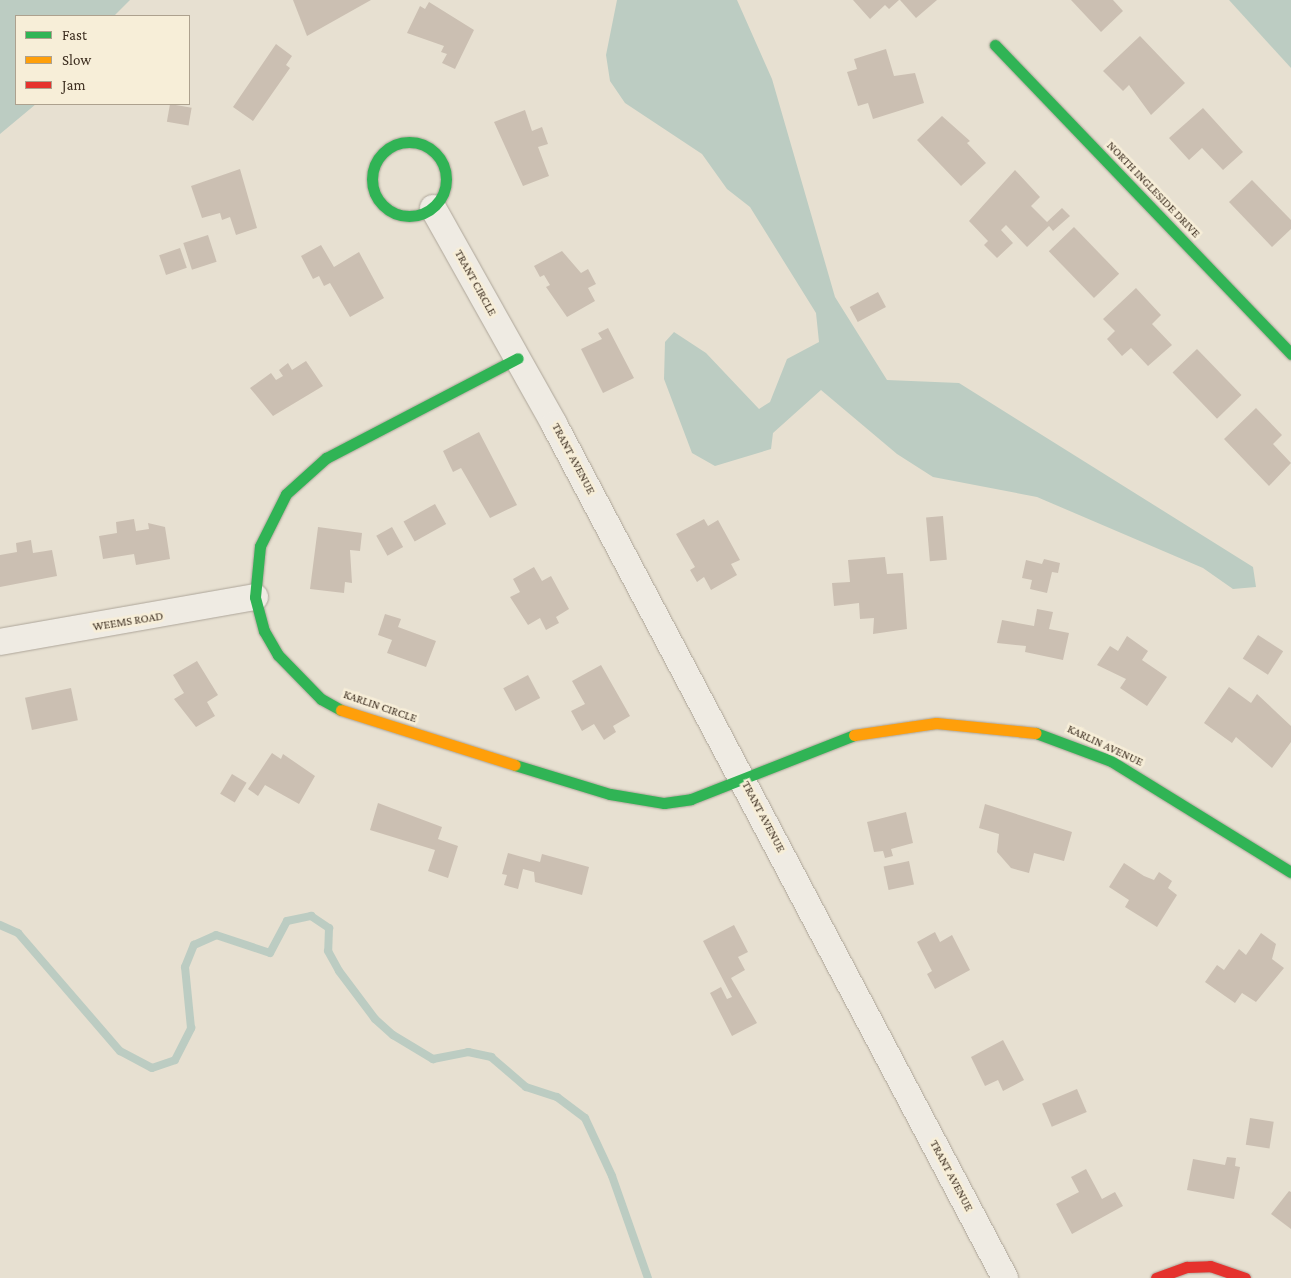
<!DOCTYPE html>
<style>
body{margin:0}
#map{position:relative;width:1291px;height:1278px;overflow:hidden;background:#e7e0d1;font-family:"Crimson Pro",serif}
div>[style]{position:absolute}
.water>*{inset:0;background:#bcccc2}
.stream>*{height:8px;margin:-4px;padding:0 4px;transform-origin:4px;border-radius:4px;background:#bcccc2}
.building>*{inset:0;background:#cbbfb2;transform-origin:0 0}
.roads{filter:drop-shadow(0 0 1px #ada599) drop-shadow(0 0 1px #ada599)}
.street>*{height:26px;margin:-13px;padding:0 13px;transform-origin:13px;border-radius:13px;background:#efebe3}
.fast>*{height:11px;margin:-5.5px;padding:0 5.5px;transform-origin:5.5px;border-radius:5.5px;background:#30b455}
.fast>.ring{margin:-5.5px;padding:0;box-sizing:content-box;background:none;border:11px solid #30b455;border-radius:50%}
.slow>*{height:11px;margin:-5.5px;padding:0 5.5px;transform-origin:5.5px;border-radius:5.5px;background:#ff9f0a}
.jam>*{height:11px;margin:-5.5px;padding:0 5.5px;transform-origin:5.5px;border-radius:5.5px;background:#e5322d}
span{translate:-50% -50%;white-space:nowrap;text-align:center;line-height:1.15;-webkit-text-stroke:5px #f7eed8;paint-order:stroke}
.street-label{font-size:12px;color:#3d2e20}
.legend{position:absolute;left:15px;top:15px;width:175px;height:90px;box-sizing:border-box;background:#f7eed8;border:1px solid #ada18e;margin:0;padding:6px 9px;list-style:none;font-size:15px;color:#3d2e20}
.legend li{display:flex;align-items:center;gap:10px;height:25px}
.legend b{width:25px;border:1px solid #ada18e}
</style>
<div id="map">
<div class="water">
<i style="clip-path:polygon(0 0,130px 0,114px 16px,16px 16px,16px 104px,36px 104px,0 134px)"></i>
<i style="clip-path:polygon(617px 0,737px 0,772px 79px,835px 297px,887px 380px,959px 383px,1253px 567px,1256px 587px,1233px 589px,1203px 568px,1037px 497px,933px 477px,897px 454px,821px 390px,773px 433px,771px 449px,715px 466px,692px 453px,664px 379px,665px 342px,674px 332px,706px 353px,759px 409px,770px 402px,787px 359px,819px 342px,816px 313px,750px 207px,727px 189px,702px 154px,625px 103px,610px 81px,606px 55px)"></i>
<i style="clip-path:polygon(1229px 0,1291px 0,1291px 68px)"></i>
</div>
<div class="stream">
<i style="left:0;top:925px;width:20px;rotate:24deg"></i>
<i style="left:18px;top:933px;width:156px;rotate:49.2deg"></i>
<i style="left:120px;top:1051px;width:36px;rotate:28deg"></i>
<i style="left:152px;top:1068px;width:24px;rotate:-19deg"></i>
<i style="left:175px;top:1060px;width:36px;rotate:-63deg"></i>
<i style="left:191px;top:1028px;width:61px;rotate:-95.6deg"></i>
<i style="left:185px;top:967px;width:24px;rotate:-68deg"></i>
<i style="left:194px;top:945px;width:24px;rotate:-24deg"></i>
<i style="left:216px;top:935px;width:57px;rotate:18.4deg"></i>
<i style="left:270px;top:953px;width:36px;rotate:-62deg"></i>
<i style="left:287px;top:921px;width:25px;rotate:-12deg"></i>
<i style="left:311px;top:916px;width:22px;rotate:34deg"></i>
<i style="left:329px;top:928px;width:23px;rotate:92deg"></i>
<i style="left:328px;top:951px;width:23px;rotate:61deg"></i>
<i style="left:339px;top:971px;width:60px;rotate:53.1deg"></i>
<i style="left:375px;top:1019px;width:24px;rotate:42deg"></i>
<i style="left:393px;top:1035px;width:47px;rotate:31deg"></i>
<i style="left:433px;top:1059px;width:36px;rotate:-11deg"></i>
<i style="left:468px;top:1052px;width:24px;rotate:12deg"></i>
<i style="left:491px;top:1057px;width:46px;rotate:40.6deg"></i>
<i style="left:526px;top:1087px;width:33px;rotate:18deg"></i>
<i style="left:557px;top:1097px;width:35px;rotate:37deg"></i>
<i style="left:585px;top:1118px;width:64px;rotate:65deg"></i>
<i style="left:612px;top:1176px;width:108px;rotate:70.6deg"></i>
</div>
<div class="building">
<i style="clip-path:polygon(293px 0,371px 0,307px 36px)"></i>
<i style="clip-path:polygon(853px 0,899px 0,889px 9px,885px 5px,870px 19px)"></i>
<i style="clip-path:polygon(900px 0,937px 0,916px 18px)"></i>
<i style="clip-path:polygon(1071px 0,1113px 0,1123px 11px,1101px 32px)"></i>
<i style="clip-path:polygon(429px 2px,474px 30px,455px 69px,442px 63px,447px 54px,441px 52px,444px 46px,407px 33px,420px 6px,425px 9px)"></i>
<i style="clip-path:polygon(1140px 36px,1185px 83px,1151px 115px,1129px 85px,1123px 91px,1103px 71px)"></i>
<i style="clip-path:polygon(276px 44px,292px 56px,286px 65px,290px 68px,253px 121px,233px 107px)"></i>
<i style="clip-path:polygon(886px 49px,894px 76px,915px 73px,924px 103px,873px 119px,868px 103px,858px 106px,847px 72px,857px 69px,854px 59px)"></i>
<i style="left:170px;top:104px;width:22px;height:18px;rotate:10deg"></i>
<i style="clip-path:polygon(1203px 108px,1243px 152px,1223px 170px,1202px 148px,1189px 160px,1169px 138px)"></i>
<i style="clip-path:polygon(525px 110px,532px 131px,542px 127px,548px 144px,538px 147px,549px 176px,523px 186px,494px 122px)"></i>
<i style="clip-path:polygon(942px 116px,970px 141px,967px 143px,986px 163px,961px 186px,917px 140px)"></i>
<i style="clip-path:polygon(240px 169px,257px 228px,236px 235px,230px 217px,222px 220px,220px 213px,202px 218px,191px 186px)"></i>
<i style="clip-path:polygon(1015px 170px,1040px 197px,1031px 206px,1047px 222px,1062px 208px,1070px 216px,1053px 231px,1049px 226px,1027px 247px,1006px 225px,1001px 230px,1013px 243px,997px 258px,984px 245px,988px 241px,969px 221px)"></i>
<i style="clip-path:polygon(1252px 180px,1291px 220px,1291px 229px,1272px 247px,1229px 202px)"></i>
<i style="left:1074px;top:227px;width:65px;height:35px;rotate:46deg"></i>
<i style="left:208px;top:235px;width:28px;height:26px;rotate:72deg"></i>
<i style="clip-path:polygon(321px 245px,334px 267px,359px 252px,384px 298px,350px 317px,330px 283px,324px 286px,319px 276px,313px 279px,301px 256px)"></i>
<i style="left:180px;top:248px;width:21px;height:22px;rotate:71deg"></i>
<i style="clip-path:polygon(562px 251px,581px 273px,588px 269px,596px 284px,588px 288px,595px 301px,567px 317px,546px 287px,550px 285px,544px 275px,540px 277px,534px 266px)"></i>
<i style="clip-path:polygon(1136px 288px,1161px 315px,1152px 324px,1172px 345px,1148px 366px,1131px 348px,1122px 356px,1107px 339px,1115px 331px,1103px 319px)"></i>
<i style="left:878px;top:292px;width:17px;height:32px;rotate:62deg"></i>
<i style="clip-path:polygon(608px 328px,634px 378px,603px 393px,581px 349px,602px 339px,598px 333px)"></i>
<i style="left:1197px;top:349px;width:64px;height:34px;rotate:46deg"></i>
<i style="clip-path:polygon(306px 361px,323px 386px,273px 416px,250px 388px,271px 373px,276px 380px,283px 376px,279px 370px,288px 363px,292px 370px)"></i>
<i style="clip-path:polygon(1256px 408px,1282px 435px,1273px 444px,1291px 463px,1269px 486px,1224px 439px)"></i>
<i style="clip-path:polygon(479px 432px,517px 505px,490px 518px,461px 468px,453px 472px,443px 451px)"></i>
<i style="left:435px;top:504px;width:23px;height:36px;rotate:61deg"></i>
<i style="left:943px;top:516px;width:44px;height:17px;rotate:85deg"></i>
<i style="clip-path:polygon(134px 519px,136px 531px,149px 529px,148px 523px,165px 527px,170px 559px,136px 565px,134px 554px,103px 559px,99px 536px,117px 533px,116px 522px)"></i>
<i style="clip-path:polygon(704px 519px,708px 526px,718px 520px,740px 560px,731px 564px,737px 575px,711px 590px,704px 577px,697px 582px,690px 570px,695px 567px,676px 534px)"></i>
<i style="clip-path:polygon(318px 527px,362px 533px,360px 551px,350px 550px,352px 583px,345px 582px,344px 593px,310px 589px)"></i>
<i style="left:392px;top:527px;width:23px;height:18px;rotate:61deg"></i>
<i style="clip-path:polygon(31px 540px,33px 553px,52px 550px,57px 576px,0 587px,0 555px,17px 552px,16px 543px)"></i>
<i style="clip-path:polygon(885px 557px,887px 574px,903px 573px,907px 629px,873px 634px,874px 618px,860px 619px,859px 603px,834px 606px,832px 583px,850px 582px,848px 560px)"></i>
<i style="clip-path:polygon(1044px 559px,1060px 563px,1058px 573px,1052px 572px,1047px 593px,1030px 589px,1032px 580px,1022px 578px,1026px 560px,1042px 564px)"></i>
<i style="clip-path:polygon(534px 567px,542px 581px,551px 576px,569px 609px,556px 617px,559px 623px,546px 630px,540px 618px,528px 625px,510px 597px,520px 592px,513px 579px)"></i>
<i style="clip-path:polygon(1037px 609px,1053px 612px,1049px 629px,1069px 633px,1063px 660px,1025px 652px,1026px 646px,997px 643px,1002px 620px,1034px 626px)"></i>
<i style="clip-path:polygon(385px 614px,401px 619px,398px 627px,436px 641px,426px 667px,387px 653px,392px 640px,378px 635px)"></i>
<i style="left:1258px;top:635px;width:30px;height:28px;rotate:33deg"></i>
<i style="clip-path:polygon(1127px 636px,1148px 651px,1142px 660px,1167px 677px,1147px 706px,1120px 688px,1126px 679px,1097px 665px,1110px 646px,1118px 651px)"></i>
<i style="clip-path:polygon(197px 661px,218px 695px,207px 702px,215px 716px,196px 727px,174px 699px,184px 693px,173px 675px)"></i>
<i style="clip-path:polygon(601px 665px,630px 716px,613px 726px,616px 732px,604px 740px,594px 724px,582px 731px,571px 711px,585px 704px,572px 681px)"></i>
<i style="left:528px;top:675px;width:26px;height:28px;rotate:62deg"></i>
<i style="clip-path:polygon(1229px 687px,1251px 703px,1257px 694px,1291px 726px,1291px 742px,1272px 768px,1236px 737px,1232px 743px,1204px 723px)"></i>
<i style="left:71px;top:688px;width:33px;height:47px;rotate:78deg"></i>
<i style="clip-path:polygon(272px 753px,281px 759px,283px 754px,315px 776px,299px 804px,265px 785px,258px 796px,248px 789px)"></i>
<i style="left:232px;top:774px;width:17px;height:23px;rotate:31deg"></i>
<i style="clip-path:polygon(378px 803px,442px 827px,438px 839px,458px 846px,448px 878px,428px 871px,435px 850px,370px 830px)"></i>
<i style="clip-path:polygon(985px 804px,1072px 832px,1064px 861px,1034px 853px,1029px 873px,1011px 868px,997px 852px,999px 834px,979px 828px)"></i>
<i style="clip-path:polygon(906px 812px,913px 843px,891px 849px,893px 856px,885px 858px,883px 851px,874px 852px,867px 822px)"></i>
<i style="clip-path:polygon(508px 853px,540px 862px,542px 854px,589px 867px,582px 895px,535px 882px,534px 872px,523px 869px,518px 889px,504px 885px,507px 875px,502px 874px)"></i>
<i style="left:909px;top:861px;width:24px;height:26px;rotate:78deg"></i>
<i style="clip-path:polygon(1124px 863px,1144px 876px,1154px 880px,1159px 872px,1172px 881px,1168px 888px,1177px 895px,1157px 927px,1125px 907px,1129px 900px,1109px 887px)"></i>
<i style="clip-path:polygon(734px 925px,748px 952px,738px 957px,745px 970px,731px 978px,757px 1023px,732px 1036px,710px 993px,721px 987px,727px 999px,732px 997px,703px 941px)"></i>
<i style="clip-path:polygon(935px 932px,940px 942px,952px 935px,970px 970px,935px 989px,927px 974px,932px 971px,917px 942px)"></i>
<i style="clip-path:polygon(1261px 933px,1276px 944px,1272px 959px,1284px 968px,1256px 1002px,1242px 993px,1235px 1003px,1205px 982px,1217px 965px,1224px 970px,1239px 949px,1246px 955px)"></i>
<i style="clip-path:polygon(1003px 1040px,1024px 1080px,1003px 1091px,998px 1080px,985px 1086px,971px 1057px)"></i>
<i style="left:1077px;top:1089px;width:25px;height:38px;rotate:67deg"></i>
<i style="left:1250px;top:1118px;width:24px;height:27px;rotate:9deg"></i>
<i style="clip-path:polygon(1227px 1157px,1236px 1158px,1235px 1166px,1240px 1167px,1234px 1199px,1187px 1190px,1193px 1159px,1225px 1165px)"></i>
<i style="clip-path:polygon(1086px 1169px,1102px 1199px,1115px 1192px,1123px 1206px,1072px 1234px,1056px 1204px,1079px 1192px,1071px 1177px)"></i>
<i style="clip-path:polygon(1289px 1191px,1291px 1192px,1291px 1229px,1271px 1214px)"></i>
</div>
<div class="roads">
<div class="street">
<i style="left:433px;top:208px;width:248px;rotate:60.7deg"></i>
<i style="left:554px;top:424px;width:966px;rotate:62.16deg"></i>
<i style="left:0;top:642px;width:259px;rotate:-10deg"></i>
</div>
<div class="fast">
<i style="left:995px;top:45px;width:428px;rotate:46.2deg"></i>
<i class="ring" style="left:372px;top:142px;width:63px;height:63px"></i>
<i style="left:341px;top:710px;width:23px;rotate:-151deg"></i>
<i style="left:321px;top:699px;width:62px;rotate:-134.3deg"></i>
<i style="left:278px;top:655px;width:28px;rotate:-120deg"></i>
<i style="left:264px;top:631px;width:35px;rotate:-105deg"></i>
<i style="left:255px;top:597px;width:51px;rotate:-84.4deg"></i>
<i style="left:260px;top:546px;width:58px;rotate:-63.4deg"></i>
<i style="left:286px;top:494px;width:54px;rotate:-42deg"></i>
<i style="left:326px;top:458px;width:216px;rotate:-27.5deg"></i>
<i style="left:1036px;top:733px;width:80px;rotate:20.5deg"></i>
<i style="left:1111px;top:761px;width:211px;rotate:31.7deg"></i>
<i style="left:515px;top:765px;width:99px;rotate:17deg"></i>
<i style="left:610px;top:794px;width:55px;rotate:9.5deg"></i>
<i style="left:664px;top:803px;width:27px;rotate:-8deg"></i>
<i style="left:691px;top:799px;width:175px;rotate:-21.4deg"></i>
</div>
<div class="slow">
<i style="left:341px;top:710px;width:182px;rotate:17.5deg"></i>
<i style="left:854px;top:735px;width:83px;rotate:-8.3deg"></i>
<i style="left:936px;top:723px;width:100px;rotate:5.7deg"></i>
</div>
<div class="jam">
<i style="left:1156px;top:1278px;width:33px;rotate:-20deg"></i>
<i style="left:1187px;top:1267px;width:23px;rotate:-2deg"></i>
<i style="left:1210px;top:1266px;width:37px;rotate:19deg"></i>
</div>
</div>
<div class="street-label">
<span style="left:1153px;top:190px;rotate:46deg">NORTH INGLESIDE DRIVE</span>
<span style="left:475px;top:283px;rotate:61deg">TRANT CIRCLE</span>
<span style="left:573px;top:459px;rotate:62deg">TRANT AVENUE</span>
<span style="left:128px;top:622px;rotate:-9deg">WEEMS ROAD</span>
<span style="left:380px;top:707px;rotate:19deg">KARLIN CIRCLE</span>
<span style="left:1105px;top:746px;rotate:25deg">KARLIN AVENUE</span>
<span style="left:763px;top:817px;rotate:62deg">TRANT AVENUE</span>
<span style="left:951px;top:1176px;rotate:62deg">TRANT AVENUE</span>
</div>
<ul class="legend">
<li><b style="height:6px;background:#30b455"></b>Fast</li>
<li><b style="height:6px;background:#ff9f0a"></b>Slow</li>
<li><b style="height:6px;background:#e5322d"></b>Jam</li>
</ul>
</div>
